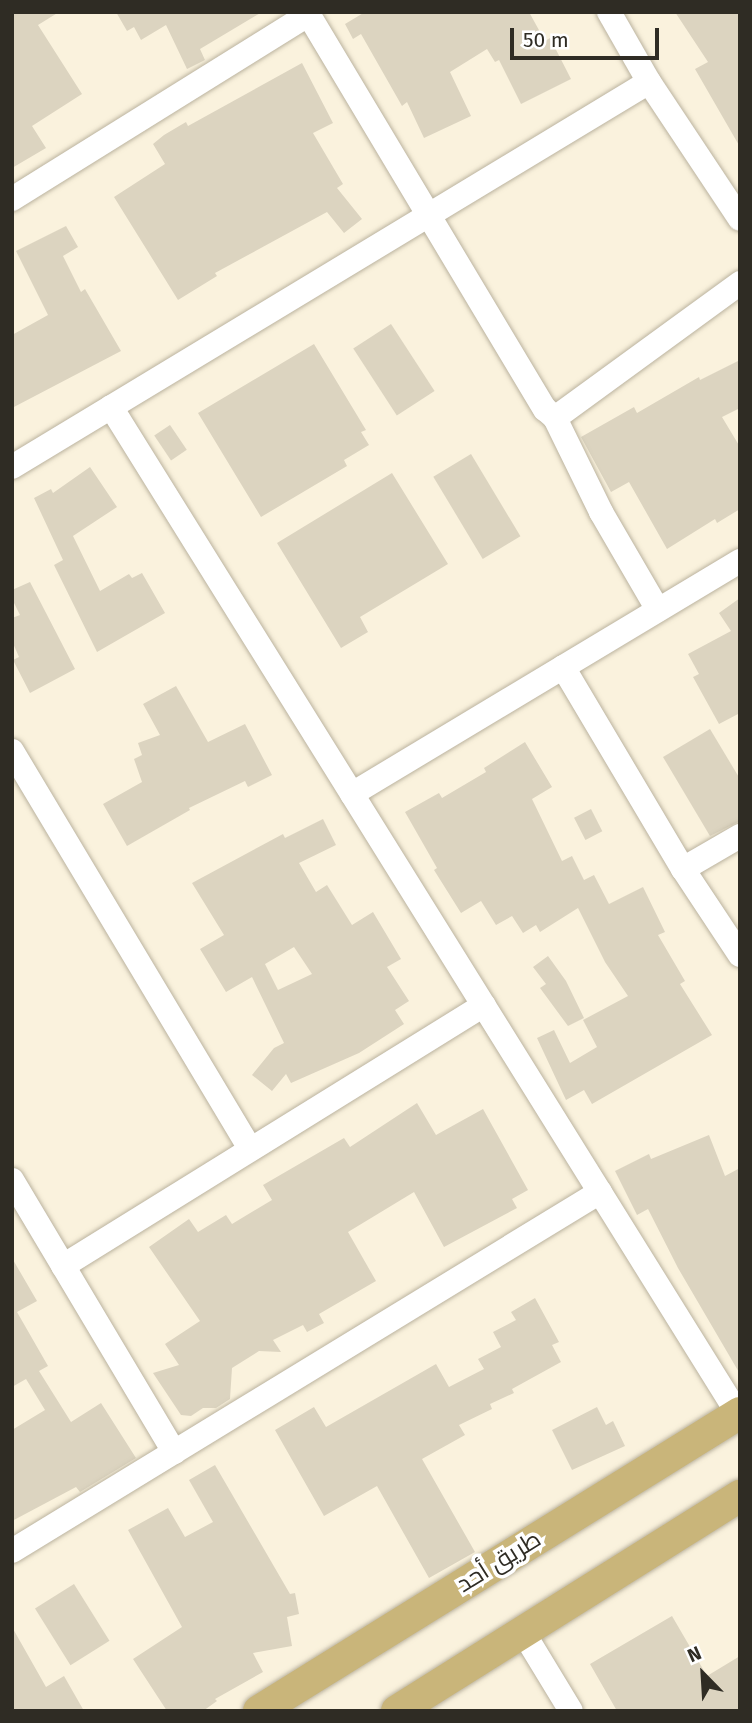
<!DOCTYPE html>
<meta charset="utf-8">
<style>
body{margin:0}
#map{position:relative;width:752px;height:1723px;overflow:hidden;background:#faf2dd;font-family:"Fira Sans",Cairo,sans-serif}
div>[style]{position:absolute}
.building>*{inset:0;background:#dcd4c0;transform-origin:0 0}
.roads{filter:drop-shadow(0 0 2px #bbb39f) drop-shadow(0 0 2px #bbb39f)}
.minor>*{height:24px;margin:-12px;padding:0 12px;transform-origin:12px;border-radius:12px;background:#fff}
.major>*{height:32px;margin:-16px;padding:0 16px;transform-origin:16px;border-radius:16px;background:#c9b57a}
span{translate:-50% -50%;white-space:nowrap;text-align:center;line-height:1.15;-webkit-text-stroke:7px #fff;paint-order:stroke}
.street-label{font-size:24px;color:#2f2c24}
.frame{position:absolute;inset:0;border:14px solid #2f2c24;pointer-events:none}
.north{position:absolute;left:668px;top:1639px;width:70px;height:70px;-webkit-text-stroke:5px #fff;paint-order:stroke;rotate:336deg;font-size:19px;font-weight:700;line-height:28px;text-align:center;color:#2f2c24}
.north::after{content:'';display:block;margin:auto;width:24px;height:32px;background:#2f2c24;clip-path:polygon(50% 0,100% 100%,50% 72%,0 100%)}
.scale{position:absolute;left:510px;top:28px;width:149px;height:32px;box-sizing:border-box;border:4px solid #2f2c24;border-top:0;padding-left:9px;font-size:21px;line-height:24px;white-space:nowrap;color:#2f2c24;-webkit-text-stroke:5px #fff;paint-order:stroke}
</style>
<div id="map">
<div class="building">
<i style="clip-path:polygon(12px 12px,59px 12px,38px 25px,82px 94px,32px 126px,46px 148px,12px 168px)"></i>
<i style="clip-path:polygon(116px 12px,262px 12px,200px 49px,205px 60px,187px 69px,166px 25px,141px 40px,134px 27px,127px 31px)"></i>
<i style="clip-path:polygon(365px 12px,529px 12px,545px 41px,550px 38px,571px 79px,521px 104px,499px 60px,495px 62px,487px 49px,450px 72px,471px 116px,424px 138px,407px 102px,402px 106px,361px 34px,353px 39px,345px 24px)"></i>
<i style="clip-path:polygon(675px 12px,740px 12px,740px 147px,695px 69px,708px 62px)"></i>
<i style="clip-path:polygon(302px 63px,333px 123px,313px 133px,343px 184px,337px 188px,362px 219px,344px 233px,327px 212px,215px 273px,217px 276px,178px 300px,114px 197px,165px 164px,153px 144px,164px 135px,186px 122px,188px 126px)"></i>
<i style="clip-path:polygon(66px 226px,78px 247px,63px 256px,81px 292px,85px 289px,121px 351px,12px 408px,12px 335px,48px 315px,16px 251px)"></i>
<i style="left:391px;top:324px;width:80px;height:45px;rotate:57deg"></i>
<i style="clip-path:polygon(314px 344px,366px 430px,361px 432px,369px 445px,344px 460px,347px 466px,261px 517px,198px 413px)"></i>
<i style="clip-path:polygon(740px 360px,740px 408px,722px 417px,740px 447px,740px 509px,717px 523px,715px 519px,667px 549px,629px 482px,611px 492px,581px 437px,634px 407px,637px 413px,699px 377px,700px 380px)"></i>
<i style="left:170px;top:425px;width:30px;height:19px;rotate:56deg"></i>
<i style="left:471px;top:454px;width:96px;height:44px;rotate:59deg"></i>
<i style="clip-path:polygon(90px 467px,117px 507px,73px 536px,100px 591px,129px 574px,132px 578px,142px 573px,165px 613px,97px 652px,54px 565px,63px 560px,34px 498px,51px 489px,53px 493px)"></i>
<i style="clip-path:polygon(392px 473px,448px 564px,360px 617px,368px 632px,341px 648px,277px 543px)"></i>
<i style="clip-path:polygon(30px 582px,75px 669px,30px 693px,13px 660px,19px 657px,12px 641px,12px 618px,20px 615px,12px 599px,12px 590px)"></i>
<i style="clip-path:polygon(740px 598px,740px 713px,719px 724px,693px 677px,699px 674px,688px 654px,731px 631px,719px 613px)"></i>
<i style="clip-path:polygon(176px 686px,208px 742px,245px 724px,272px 775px,248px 787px,245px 781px,189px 808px,190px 810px,127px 846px,103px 804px,142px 782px,134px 759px,142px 755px,138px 743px,160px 735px,143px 704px)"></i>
<i style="clip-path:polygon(710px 729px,740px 779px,740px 821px,710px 836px,663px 757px)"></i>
<i style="clip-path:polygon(525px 742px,552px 787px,532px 799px,562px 861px,572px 856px,584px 880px,594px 875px,609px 904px,643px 887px,665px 932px,658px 935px,685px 981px,680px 984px,712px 1035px,592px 1104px,584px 1090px,566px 1100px,537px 1038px,554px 1030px,570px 1063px,597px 1047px,583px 1020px,628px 996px,605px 962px,578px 908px,540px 932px,536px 925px,523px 933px,512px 916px,496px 925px,481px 901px,461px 913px,434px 870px,437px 868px,405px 812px,439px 793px,442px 798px,486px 772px,484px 768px)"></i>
<i style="left:591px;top:809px;width:25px;height:19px;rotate:63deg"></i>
<i style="clip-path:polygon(evenodd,323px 819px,336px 845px,299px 863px,316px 892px,327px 885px,352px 925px,373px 912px,401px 959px,387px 967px,409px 1001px,395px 1010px,404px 1024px,359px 1053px,291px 1083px,286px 1074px,272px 1091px,252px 1075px,274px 1048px,284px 1043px,252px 977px,226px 992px,200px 949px,224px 935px,192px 883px,283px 834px,285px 838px,323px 819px,294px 947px,312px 974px,278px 990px,265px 964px,294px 947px)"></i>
<i style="clip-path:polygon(548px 956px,566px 981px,584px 1018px,568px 1026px,540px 988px,546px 984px,533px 967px)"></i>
<i style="clip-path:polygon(417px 1103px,436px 1135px,483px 1109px,528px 1190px,512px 1199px,517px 1208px,444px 1247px,414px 1192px,348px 1232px,376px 1281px,319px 1314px,324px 1323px,307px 1332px,303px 1325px,273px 1340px,281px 1352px,259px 1351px,232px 1368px,230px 1399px,216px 1408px,203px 1408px,191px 1416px,181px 1415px,153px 1373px,179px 1365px,165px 1344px,200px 1321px,149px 1247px,189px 1219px,198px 1232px,226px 1215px,232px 1224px,272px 1200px,263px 1185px,344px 1138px,350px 1147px)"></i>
<i style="clip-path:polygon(709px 1135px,725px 1176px,740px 1168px,740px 1374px,678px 1268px,648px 1209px,637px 1215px,615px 1171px,649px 1154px,651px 1159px)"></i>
<i style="clip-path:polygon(12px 1258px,37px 1301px,17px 1312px,48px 1366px,39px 1371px,71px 1422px,101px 1403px,136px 1458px,80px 1492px,76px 1487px,12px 1521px,12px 1430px,45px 1410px,26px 1379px,12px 1387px)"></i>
<i style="clip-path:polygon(535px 1298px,559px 1342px,552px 1345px,561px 1362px,512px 1389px,514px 1393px,490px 1404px,492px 1409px,459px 1425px,465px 1435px,422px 1459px,475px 1552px,429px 1578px,377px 1486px,324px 1516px,275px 1430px,314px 1407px,326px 1427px,436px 1364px,449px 1387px,484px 1369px,478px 1359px,501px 1347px,493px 1332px,516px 1320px,511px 1312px)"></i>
<i style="clip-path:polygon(597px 1407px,606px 1425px,613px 1421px,625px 1446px,572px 1470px,552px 1430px)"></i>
<i style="clip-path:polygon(215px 1465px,290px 1594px,295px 1593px,299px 1614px,287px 1617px,292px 1646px,253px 1653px,263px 1672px,215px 1699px,217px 1701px,203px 1711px,167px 1711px,133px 1659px,182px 1627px,128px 1530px,168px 1508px,185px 1537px,213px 1522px,189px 1480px)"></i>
<i style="left:74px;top:1584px;width:67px;height:46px;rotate:58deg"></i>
<i style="clip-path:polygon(672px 1616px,707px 1676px,740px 1656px,740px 1711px,617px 1711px,590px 1664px)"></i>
<i style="clip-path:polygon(12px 1627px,46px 1687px,64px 1676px,84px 1711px,12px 1711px)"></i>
</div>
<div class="roads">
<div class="minor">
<i style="left:307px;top:12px;width:463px;rotate:59.1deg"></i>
<i style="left:545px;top:409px;width:13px;rotate:42deg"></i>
<i style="left:555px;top:418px;width:105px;rotate:63.9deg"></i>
<i style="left:601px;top:512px;width:113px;rotate:59.8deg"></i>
<i style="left:609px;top:12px;width:81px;rotate:60.3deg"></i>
<i style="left:649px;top:82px;width:164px;rotate:56.4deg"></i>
<i style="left:12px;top:199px;width:349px;rotate:-31.9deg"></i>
<i style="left:111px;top:407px;width:1186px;rotate:58.09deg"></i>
<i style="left:555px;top:418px;width:229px;rotate:-36.1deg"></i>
<i style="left:12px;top:467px;width:744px;rotate:-31.15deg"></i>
<i style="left:563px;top:667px;width:235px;rotate:59.3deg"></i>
<i style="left:683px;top:869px;width:103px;rotate:56.5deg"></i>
<i style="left:12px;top:751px;width:463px;rotate:59.1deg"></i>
<i style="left:352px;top:794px;width:453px;rotate:-31deg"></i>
<i style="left:683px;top:869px;width:66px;rotate:-30.1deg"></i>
<i style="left:12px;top:1180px;width:317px;rotate:59.2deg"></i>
<i style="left:63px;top:1266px;width:495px;rotate:-31.8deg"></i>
<i style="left:12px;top:1551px;width:689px;rotate:-31.41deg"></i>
<i style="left:523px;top:1632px;width:92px;rotate:58.7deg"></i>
</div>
<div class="major">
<i style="left:259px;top:1711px;width:566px;rotate:-31.78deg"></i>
<i style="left:397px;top:1711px;width:405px;rotate:-32.1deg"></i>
</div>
</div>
<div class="street-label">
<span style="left:499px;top:1562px;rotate:-32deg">طريق أحد</span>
</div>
<div class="frame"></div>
<div class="north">N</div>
<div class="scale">50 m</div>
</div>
